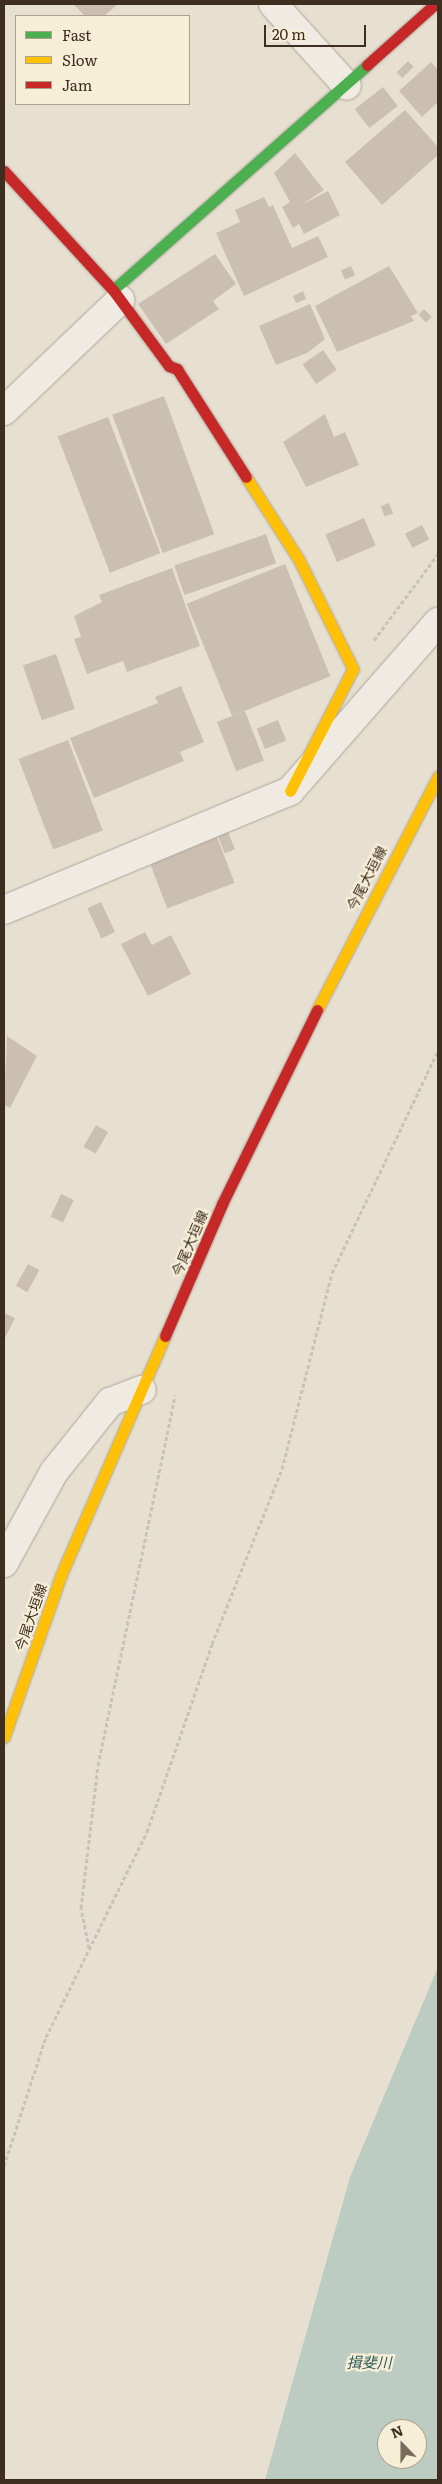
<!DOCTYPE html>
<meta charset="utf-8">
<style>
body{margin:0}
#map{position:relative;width:442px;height:2484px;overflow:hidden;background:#e7e0d1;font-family:Literata,"Noto Sans JP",serif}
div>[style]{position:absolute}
.water>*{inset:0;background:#bcccc2}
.building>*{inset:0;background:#cbbfb2;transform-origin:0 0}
.path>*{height:3px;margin-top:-1.5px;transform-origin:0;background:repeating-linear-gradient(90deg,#c8c2b9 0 4px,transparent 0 6.5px)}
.roads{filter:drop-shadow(0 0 1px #ada599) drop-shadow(0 0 1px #ada599)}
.street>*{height:28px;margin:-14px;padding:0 14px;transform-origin:14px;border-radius:14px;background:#efebe3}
.fast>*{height:11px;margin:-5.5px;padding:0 5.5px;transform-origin:5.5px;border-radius:5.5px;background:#4caf50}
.slow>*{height:11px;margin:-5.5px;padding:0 5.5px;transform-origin:5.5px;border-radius:5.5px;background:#ffc107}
.jam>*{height:11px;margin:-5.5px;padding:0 5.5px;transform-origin:5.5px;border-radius:5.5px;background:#c62828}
span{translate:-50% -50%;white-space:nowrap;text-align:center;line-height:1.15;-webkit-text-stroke:4.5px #f7eed8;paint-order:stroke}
.street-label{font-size:14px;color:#3d2e20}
.water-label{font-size:15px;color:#2f5d5a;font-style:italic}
.frame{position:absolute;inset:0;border:5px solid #3d2e20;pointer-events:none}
.legend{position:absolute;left:15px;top:15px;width:175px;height:90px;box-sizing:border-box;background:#f7eed8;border:1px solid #ada18e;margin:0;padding:6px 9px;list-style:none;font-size:15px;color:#3d2e20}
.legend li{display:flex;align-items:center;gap:10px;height:25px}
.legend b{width:25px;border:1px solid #ada18e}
.north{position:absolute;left:377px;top:2419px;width:50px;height:50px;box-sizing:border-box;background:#f7eed8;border:1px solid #ada18e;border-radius:50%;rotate:338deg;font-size:14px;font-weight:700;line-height:20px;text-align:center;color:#3d2e20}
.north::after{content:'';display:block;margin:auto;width:18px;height:22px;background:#786c5e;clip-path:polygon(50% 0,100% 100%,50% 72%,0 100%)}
.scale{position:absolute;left:264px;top:25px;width:102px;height:22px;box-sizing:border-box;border:2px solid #3d2e20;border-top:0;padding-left:6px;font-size:15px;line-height:18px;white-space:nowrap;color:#3d2e20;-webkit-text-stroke:4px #f7eed8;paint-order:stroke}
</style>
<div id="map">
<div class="water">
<i style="clip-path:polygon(evenodd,438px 1967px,438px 2480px,265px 2480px,350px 2177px,438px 1967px,387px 2429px,417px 2429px,417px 2459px,387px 2459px,387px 2429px)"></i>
</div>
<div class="building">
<i style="clip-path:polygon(73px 4px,118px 4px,104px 16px,85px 16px)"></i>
<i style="left:408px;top:61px;width:8px;height:16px;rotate:45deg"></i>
<i style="clip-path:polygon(431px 62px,438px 70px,438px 102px,422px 117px,399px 91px)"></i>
<i style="left:383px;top:87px;width:24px;height:36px;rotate:52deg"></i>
<i style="clip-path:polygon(405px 110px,438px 147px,438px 155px,382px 205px,345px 162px)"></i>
<i style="clip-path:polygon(295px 153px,324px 190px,301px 205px,328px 191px,340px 215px,304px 234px,299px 224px,293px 228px,282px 207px,290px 202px,274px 173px)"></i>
<i style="clip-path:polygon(264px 197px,269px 207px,273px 205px,292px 248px,318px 236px,328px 257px,244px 296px,216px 233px,240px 222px,235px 210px)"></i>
<i style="clip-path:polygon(215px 254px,236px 284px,213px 301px,219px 309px,166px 344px,138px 304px)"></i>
<i style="left:351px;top:266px;width:10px;height:11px;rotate:66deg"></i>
<i style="clip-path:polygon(389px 266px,418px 313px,411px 316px,414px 321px,337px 352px,315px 306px)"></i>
<i style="clip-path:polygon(303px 291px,306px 299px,296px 303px,293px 296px)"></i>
<i style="clip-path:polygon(310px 304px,325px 339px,307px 353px,276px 365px,259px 326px)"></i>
<i style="left:424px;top:309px;width:11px;height:8px;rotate:45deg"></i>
<i style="left:323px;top:350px;width:24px;height:25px;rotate:55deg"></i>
<i style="left:164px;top:396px;width:147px;height:55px;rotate:70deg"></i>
<i style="clip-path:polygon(325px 414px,334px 437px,345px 432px,359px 465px,306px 487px,283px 442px)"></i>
<i style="left:108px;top:417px;width:146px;height:54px;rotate:69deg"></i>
<i style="left:389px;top:503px;width:11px;height:9px;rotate:68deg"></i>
<i style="left:364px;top:518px;width:30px;height:42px;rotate:67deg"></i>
<i style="left:422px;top:525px;width:16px;height:19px;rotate:63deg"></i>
<i style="left:266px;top:534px;width:31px;height:97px;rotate:71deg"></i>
<i style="left:285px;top:564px;width:121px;height:106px;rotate:68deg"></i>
<i style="clip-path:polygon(172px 568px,200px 646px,127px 672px,123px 661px,87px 674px,74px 639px,81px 637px,74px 616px,102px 602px,99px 595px)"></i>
<i style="left:56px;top:654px;width:58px;height:35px;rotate:71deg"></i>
<i style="clip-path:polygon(181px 686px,204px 742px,180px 752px,184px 761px,94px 798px,70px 738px,158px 703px,155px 697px)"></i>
<i style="left:245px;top:711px;width:53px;height:30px;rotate:69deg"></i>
<i style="left:278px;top:720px;width:22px;height:23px;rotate:68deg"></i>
<i style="left:68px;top:740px;width:97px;height:53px;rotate:69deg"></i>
<i style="left:226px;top:827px;width:24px;height:11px;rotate:68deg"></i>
<i style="left:217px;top:837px;width:49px;height:72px;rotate:69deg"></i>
<i style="left:101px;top:902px;width:33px;height:15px;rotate:65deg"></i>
<i style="clip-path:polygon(145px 932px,152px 945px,171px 935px,191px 974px,148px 996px,121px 944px)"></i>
<i style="clip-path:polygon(7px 1036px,37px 1056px,10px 1108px,4px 1105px)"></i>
<i style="left:96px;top:1125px;width:14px;height:25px;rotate:30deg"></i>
<i style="left:61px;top:1194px;width:14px;height:25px;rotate:25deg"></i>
<i style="left:28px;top:1264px;width:13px;height:25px;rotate:29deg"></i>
<i style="clip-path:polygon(4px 1313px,15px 1318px,4px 1340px)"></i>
</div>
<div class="path">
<i style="left:374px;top:640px;width:107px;rotate:-53.3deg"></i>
<i style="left:89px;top:1948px;width:41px;rotate:-101.3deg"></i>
<i style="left:81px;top:1908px;width:144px;rotate:-83.2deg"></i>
<i style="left:98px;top:1765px;width:378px;rotate:-78.2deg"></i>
<i style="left:4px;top:2166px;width:136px;rotate:-72deg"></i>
<i style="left:46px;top:2037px;width:229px;rotate:-63.8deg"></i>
<i style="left:147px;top:1832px;width:199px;rotate:-70.9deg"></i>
<i style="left:212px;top:1644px;width:188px;rotate:-68.2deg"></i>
<i style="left:282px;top:1469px;width:202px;rotate:-75.7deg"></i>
<i style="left:332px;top:1273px;width:246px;rotate:-64.5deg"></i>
</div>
<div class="roads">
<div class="street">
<i style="left:273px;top:4px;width:110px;rotate:47.9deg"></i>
<i style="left:4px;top:411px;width:161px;rotate:-43.7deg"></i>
<i style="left:4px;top:910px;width:310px;rotate:-22.6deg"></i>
<i style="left:290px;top:791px;width:225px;rotate:-48.8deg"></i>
<i style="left:4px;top:1563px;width:104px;rotate:-61.2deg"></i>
<i style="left:54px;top:1472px;width:90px;rotate:-51.3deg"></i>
<i style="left:110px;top:1402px;width:34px;rotate:-21deg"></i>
</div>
<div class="fast">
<i style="left:113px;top:290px;width:339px;rotate:-41.5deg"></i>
</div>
<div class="slow">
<i style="left:246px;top:477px;width:98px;rotate:57.4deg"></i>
<i style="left:299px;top:560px;width:122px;rotate:63.6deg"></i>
<i style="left:353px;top:669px;width:137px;rotate:117.3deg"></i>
<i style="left:317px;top:1010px;width:263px;rotate:-62.6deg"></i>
<i style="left:4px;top:1737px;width:172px;rotate:-70.6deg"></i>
<i style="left:61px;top:1575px;width:261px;rotate:-66.5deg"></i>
</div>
<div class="jam">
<i style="left:367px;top:65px;width:91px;rotate:-41.9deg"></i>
<i style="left:4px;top:171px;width:161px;rotate:47.5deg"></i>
<i style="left:113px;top:290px;width:94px;rotate:53.6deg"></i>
<i style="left:169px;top:366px;width:9px;rotate:21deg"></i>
<i style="left:177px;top:369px;width:128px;rotate:57.4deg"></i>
<i style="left:165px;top:1336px;width:144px;rotate:-66.6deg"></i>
<i style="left:222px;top:1204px;width:216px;rotate:-63.9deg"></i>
</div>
</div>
<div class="street-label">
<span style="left:366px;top:878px;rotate:-63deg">今尾大垣線</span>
<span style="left:189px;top:1243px;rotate:-67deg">今尾大垣線</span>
<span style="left:30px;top:1617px;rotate:-71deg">今尾大垣線</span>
</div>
<div class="water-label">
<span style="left:369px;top:2362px">揖斐川</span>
</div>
<div class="frame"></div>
<ul class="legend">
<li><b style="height:6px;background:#4caf50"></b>Fast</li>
<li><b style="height:6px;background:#ffc107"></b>Slow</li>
<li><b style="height:6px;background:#c62828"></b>Jam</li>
</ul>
<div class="north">N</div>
<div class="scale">20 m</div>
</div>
